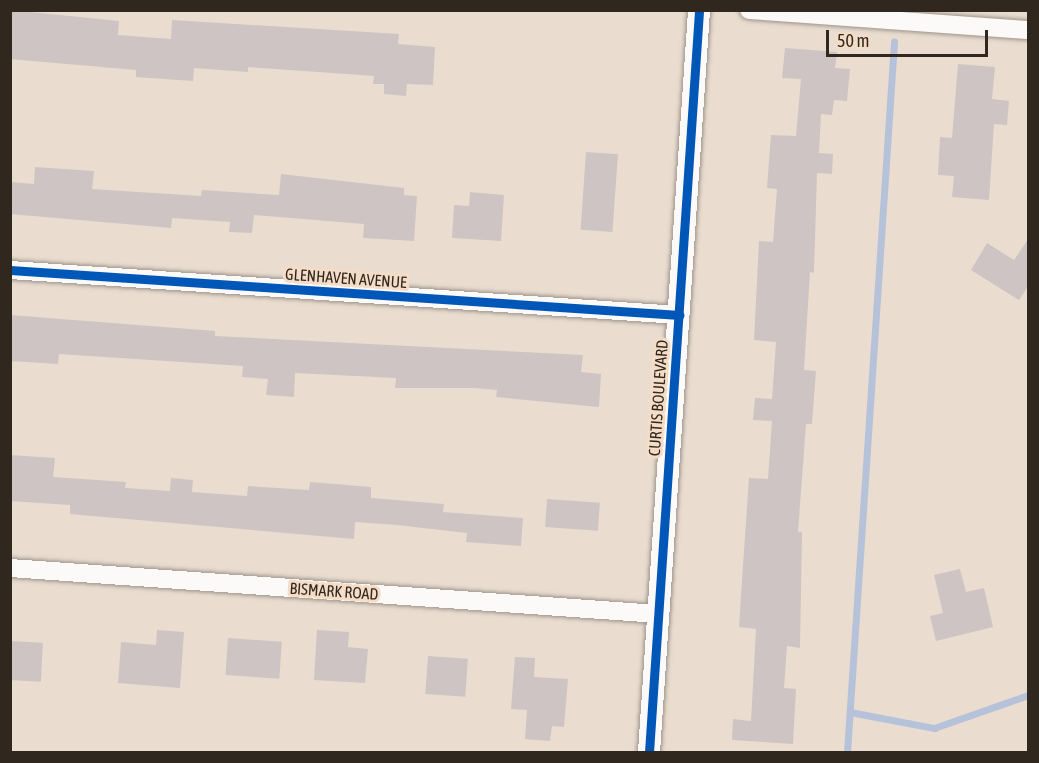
<!DOCTYPE html>
<style>
body{margin:0}
#map{position:relative;width:1039px;height:763px;overflow:hidden;background:#eaddd0;font-family:"Asap Condensed",sans-serif}
div>[style]{position:absolute}
.stream>*{height:7px;margin:-3.5px;padding:0 3.5px;transform-origin:3.5px;border-radius:3.5px;background:#b6c2d9}
.building>*{inset:0;background:#cec4c3;transform-origin:0 0}
.roads{filter:drop-shadow(0 0 2px #9e948b) drop-shadow(0 0 2px #9e948b)}
.minor>*{height:18px;margin:-9px;padding:0 9px;transform-origin:9px;border-radius:9px;background:#fcfaf8}
.tertiary>*{height:22px;margin:-11px;padding:0 11px;transform-origin:11px;border-radius:11px;background:#fcfaf8}
.cycleway>*{height:9px;margin:-4.5px;padding:0 4.5px;transform-origin:4.5px;border-radius:4.5px;background:#0057b8}
span{translate:-50% -50%;white-space:nowrap;text-align:center;line-height:1.15;-webkit-text-stroke:6px #f4dcc6;paint-order:stroke}
.street-label{font-size:16px;color:#30271f}
.frame{position:absolute;inset:0;border:12px solid #30271f;pointer-events:none}
.scale{position:absolute;left:826px;top:30px;width:162px;height:27px;box-sizing:border-box;border:3px solid #30271f;border-top:0;padding-left:8px;font-size:18px;line-height:21px;white-space:nowrap;color:#30271f;-webkit-text-stroke:4px #f4dcc6;paint-order:stroke}
</style>
<div id="map">
<div class="stream">
<i style="left:850px;top:712px;width:86px;rotate:10.8deg"></i>
<i style="left:934px;top:728px;width:100px;rotate:-19.3deg"></i>
<i style="left:847px;top:752px;width:712px;rotate:-86.21deg"></i>
</div>
<div class="building">
<i style="clip-path:polygon(10px 10px,119px 21px,118px 35px,171px 39px,172px 20px,399px 34px,398px 44px,435px 47px,433px 85px,407px 84px,406px 96px,384px 94px,384px 84px,373px 84px,374px 76px,248px 67px,248px 72px,194px 68px,193px 81px,136px 77px,136px 70px,10px 59px)"></i>
<i style="clip-path:polygon(785px 48px,837px 52px,835px 68px,850px 69px,847px 101px,834px 100px,832px 115px,821px 114px,819px 153px,833px 154px,832px 174px,817px 173px,814px 273px,810px 272px,804px 370px,816px 371px,812px 424px,806px 424px,798px 532px,802px 532px,800px 648px,787px 646px,784px 688px,796px 689px,793px 744px,732px 740px,733px 719px,751px 721px,756px 629px,739px 627px,742px 580px,749px 478px,768px 479px,772px 421px,753px 420px,755px 398px,772px 399px,776px 342px,754px 340px,759px 241px,773px 242px,777px 189px,767px 188px,771px 135px,796px 136px,801px 79px,782px 78px)"></i>
<i style="clip-path:polygon(958px 64px,995px 67px,992px 99px,1009px 101px,1007px 125px,994px 124px,989px 200px,952px 197px,954px 176px,938px 175px,940px 137px,952px 138px)"></i>
<i style="left:586px;top:152px;width:32px;height:78px;rotate:4deg"></i>
<i style="clip-path:polygon(35px 167px,94px 171px,92px 189px,201px 196px,202px 190px,279px 195px,281px 174px,404px 188px,404px 195px,417px 196px,414px 241px,363px 238px,364px 224px,254px 215px,252px 233px,229px 232px,230px 222px,172px 218px,171px 228px,10px 214px,10px 182px,34px 184px)"></i>
<i style="clip-path:polygon(470px 192px,504px 195px,501px 241px,452px 238px,454px 205px,469px 206px)"></i>
<i style="clip-path:polygon(1029px 238px,1029px 285px,1019px 300px,971px 270px,987px 243px,1014px 260px)"></i>
<i style="clip-path:polygon(10px 315px,215px 331px,215px 336px,583px 355px,581px 372px,601px 374px,599px 407px,496px 397px,497px 390px,475px 388px,395px 388px,396px 378px,295px 373px,294px 397px,266px 395px,268px 379px,242px 377px,243px 366px,59px 354px,58px 364px,10px 361px)"></i>
<i style="clip-path:polygon(10px 455px,55px 458px,53px 477px,126px 482px,125px 488px,170px 491px,171px 478px,193px 480px,192px 492px,247px 496px,248px 486px,309px 490px,310px 482px,371px 487px,371px 498px,444px 504px,443px 512px,523px 518px,521px 546px,466px 542px,467px 533px,397px 525px,355px 522px,354px 539px,70px 514px,70px 505px,10px 501px)"></i>
<i style="left:547px;top:499px;width:53px;height:28px;rotate:4deg"></i>
<i style="clip-path:polygon(960px 569px,966px 592px,984px 588px,993px 627px,936px 641px,930px 616px,943px 613px,934px 575px)"></i>
<i style="clip-path:polygon(157px 630px,184px 632px,180px 688px,118px 683px,121px 642px,156px 645px)"></i>
<i style="clip-path:polygon(317px 630px,349px 632px,348px 647px,368px 649px,365px 683px,314px 680px)"></i>
<i style="left:228px;top:638px;width:54px;height:37px;rotate:4deg"></i>
<i style="left:10px;top:641px;width:33px;height:39px;rotate:3deg"></i>
<i style="left:428px;top:656px;width:40px;height:38px;rotate:4deg"></i>
<i style="clip-path:polygon(515px 657px,535px 658px,534px 677px,568px 679px,564px 727px,552px 726px,550px 741px,525px 739px,527px 710px,511px 709px)"></i>
</div>
<div class="roads">
<div class="minor">
<i style="left:749px;top:10px;width:280px;rotate:4.1deg"></i>
<i style="left:10px;top:270px;width:671px;rotate:3.85deg"></i>
<i style="left:10px;top:568px;width:650px;rotate:4.06deg"></i>
</div>
<div class="tertiary">
<i style="left:649px;top:752px;width:744px;rotate:-86.14deg"></i>
</div>
</div>
<div class="cycleway">
<i style="left:10px;top:270px;width:671px;rotate:3.85deg"></i>
<i style="left:649px;top:752px;width:744px;rotate:-86.14deg"></i>
</div>
<div class="street-label">
<span style="left:346px;top:278px;rotate:4deg">GLENHAVEN AVENUE</span>
<span style="left:658px;top:398px;rotate:-86deg">CURTIS BOULEVARD</span>
<span style="left:334px;top:591px;rotate:4deg">BISMARK ROAD</span>
</div>
<div class="frame"></div>
<div class="scale">50 m</div>
</div>
